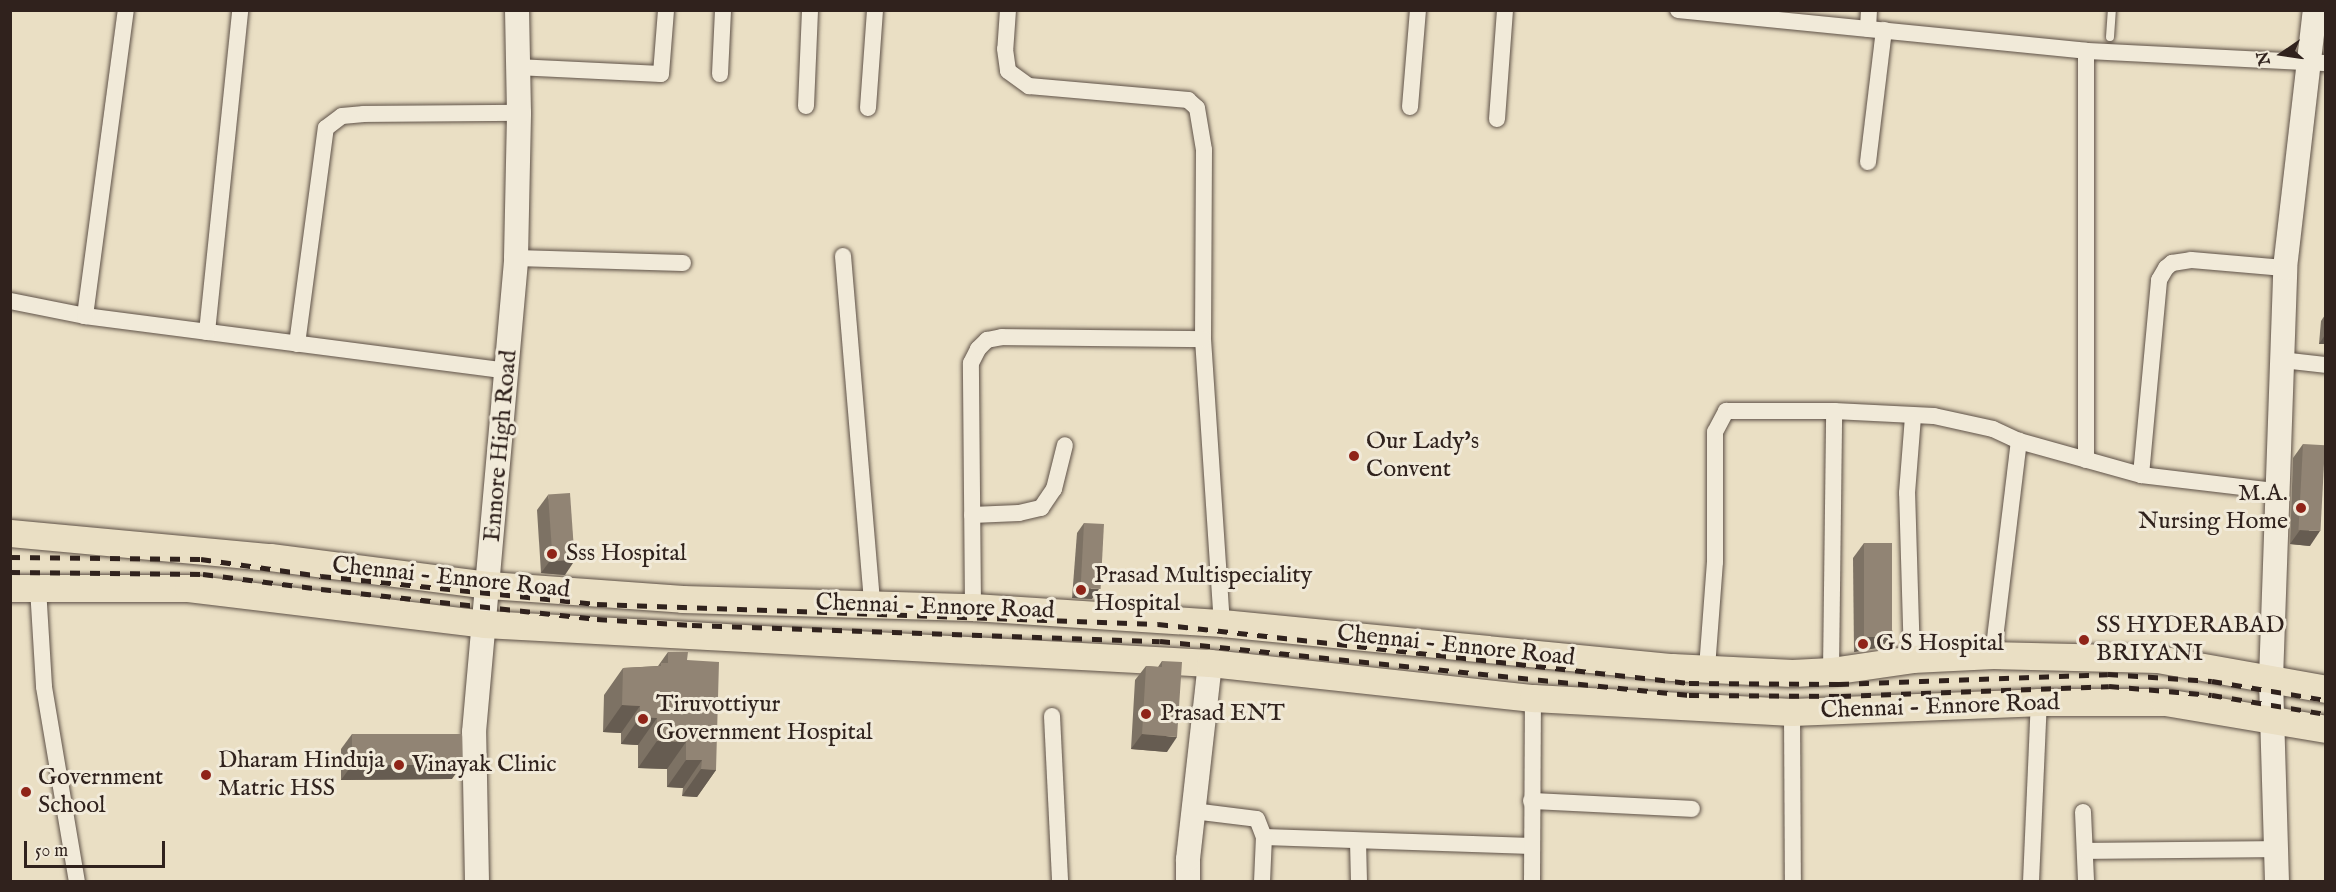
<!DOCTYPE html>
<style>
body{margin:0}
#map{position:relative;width:2336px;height:892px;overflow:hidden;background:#eadfc4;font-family:"IM FELL English",serif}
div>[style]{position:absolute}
.roads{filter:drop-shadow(0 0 2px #5e5147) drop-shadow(0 0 2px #5e5147)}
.lane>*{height:8px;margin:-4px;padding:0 4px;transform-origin:4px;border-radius:4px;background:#f1ead9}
.street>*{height:16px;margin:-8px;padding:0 8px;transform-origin:8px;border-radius:8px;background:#f1ead9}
.secondary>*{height:24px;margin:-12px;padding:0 12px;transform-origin:12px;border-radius:12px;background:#f1ead9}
.primary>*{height:27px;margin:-13.5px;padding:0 13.5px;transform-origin:13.5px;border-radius:13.5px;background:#eadfc4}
.rail>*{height:4.5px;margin-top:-2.25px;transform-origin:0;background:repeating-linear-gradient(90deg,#30221d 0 10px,transparent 0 20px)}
.wall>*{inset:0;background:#7d7264}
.shaded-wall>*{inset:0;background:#665c51}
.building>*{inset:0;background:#918474;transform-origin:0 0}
.dots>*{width:16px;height:16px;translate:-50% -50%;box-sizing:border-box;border:3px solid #f1ead9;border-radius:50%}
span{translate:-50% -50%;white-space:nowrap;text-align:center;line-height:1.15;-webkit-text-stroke:6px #f1ead9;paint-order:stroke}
.poi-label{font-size:24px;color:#30221d}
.left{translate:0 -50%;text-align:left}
.right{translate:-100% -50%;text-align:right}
.street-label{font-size:24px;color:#30221d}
.frame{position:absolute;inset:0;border:12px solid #30221d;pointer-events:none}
.north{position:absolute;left:2252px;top:24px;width:60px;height:60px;-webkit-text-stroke:4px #f1ead9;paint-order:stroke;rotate:257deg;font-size:16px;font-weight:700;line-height:24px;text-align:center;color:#30221d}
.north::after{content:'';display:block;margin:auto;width:21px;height:27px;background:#30221d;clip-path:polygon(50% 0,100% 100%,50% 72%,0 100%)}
.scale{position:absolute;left:24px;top:841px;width:141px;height:27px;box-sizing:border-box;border:3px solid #30221d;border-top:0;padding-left:8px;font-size:18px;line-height:21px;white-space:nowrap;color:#30221d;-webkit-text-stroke:4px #f1ead9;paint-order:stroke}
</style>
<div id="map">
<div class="roads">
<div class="lane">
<i style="left:2110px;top:37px;width:27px;rotate:-86deg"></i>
</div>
<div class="street">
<i style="left:1008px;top:10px;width:39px;rotate:94deg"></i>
<i style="left:1005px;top:49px;width:22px;rotate:82deg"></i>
<i style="left:1008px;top:71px;width:26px;rotate:36deg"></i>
<i style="left:1029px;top:86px;width:160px;rotate:5deg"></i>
<i style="left:1188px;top:100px;width:12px;rotate:42deg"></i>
<i style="left:1197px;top:108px;width:43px;rotate:80.5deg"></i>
<i style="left:1204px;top:150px;width:189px;rotate:90.3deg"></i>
<i style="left:1203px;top:339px;width:285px;rotate:86.2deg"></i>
<i style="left:1678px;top:10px;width:410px;rotate:5.7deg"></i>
<i style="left:2086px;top:51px;width:240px;rotate:2.9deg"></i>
<i style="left:1868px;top:29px;width:19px;rotate:-87deg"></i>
<i style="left:2086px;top:51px;width:409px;rotate:90deg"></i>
<i style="left:516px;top:67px;width:145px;rotate:2.8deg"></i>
<i style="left:661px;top:74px;width:64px;rotate:-85.5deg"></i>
<i style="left:720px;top:74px;width:64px;rotate:-87.3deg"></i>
<i style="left:806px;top:106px;width:96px;rotate:-87.6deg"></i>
<i style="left:1410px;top:107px;width:97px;rotate:-85.3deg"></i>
<i style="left:868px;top:108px;width:98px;rotate:-85.9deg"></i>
<i style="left:1497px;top:119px;width:109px;rotate:-85.8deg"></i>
<i style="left:1868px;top:162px;width:133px;rotate:-83.1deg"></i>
<i style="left:843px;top:256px;width:349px;rotate:85.2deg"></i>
<i style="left:516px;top:258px;width:167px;rotate:1.7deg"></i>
<i style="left:10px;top:301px;width:76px;rotate:11.3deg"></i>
<i style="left:85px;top:316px;width:426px;rotate:7.4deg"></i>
<i style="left:85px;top:316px;width:309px;rotate:-82.4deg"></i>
<i style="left:207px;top:332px;width:324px;rotate:-84.1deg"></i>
<i style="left:297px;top:344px;width:218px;rotate:-82.4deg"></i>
<i style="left:326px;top:128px;width:20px;rotate:-37deg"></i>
<i style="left:342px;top:116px;width:22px;rotate:-5deg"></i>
<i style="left:364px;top:114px;width:155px;rotate:-0.4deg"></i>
<i style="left:2282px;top:360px;width:44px;rotate:6.5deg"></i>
<i style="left:2141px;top:475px;width:196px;rotate:-84.7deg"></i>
<i style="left:2159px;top:280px;width:14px;rotate:-60deg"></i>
<i style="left:2166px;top:268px;width:8px;rotate:-40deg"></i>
<i style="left:2172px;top:263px;width:19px;rotate:-9deg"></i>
<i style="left:2191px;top:260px;width:94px;rotate:4.9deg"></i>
<i style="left:972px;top:515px;width:47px;rotate:-2.4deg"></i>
<i style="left:1019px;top:513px;width:23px;rotate:-13deg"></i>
<i style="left:1041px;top:508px;width:23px;rotate:-56deg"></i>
<i style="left:1054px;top:489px;width:45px;rotate:-76deg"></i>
<i style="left:38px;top:588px;width:99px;rotate:86.5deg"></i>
<i style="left:44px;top:687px;width:198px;rotate:80.4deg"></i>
<i style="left:973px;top:607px;width:244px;rotate:-90.5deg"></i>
<i style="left:971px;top:363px;width:16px;rotate:-63deg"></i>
<i style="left:978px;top:349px;width:13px;rotate:-45deg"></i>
<i style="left:987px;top:340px;width:15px;rotate:-11deg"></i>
<i style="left:1002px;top:337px;width:201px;rotate:0.6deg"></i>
<i style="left:1993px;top:655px;width:216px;rotate:-83.1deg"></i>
<i style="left:1912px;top:659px;width:166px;rotate:-91.7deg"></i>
<i style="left:1907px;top:493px;width:77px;rotate:-85.5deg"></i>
<i style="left:1707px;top:668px;width:106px;rotate:-85.7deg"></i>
<i style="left:1715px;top:562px;width:130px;rotate:-90deg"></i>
<i style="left:1715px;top:432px;width:24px;rotate:-62deg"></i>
<i style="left:1726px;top:411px;width:108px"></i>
<i style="left:1834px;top:411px;width:100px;rotate:2.9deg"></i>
<i style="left:1934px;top:416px;width:60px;rotate:12.4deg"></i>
<i style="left:1993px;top:429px;width:29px;rotate:25deg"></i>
<i style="left:2019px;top:441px;width:127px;rotate:15.6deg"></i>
<i style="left:2141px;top:475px;width:136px;rotate:6.8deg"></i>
<i style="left:1831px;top:671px;width:260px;rotate:-89.3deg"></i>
<i style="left:1792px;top:712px;width:170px;rotate:89.7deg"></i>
<i style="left:1052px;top:716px;width:166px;rotate:87.2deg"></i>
<i style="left:1531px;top:801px;width:161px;rotate:2.8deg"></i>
<i style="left:1193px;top:811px;width:64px;rotate:7.1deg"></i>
<i style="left:1257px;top:819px;width:19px;rotate:69deg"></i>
<i style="left:1264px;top:837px;width:268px;rotate:1.9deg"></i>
<i style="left:2083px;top:812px;width:70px;rotate:87.5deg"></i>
<i style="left:1358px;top:841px;width:41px;rotate:88.6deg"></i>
<i style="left:2085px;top:851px;width:192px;rotate:-0.6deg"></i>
<i style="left:1262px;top:882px;width:45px;rotate:-87.5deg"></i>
<i style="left:1532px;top:882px;width:184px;rotate:-89.7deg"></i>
<i style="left:2031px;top:882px;width:180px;rotate:-87.5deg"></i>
</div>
<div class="secondary">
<i style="left:477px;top:882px;width:150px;rotate:-91.1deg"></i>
<i style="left:474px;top:732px;width:476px;rotate:-84.9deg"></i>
<i style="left:516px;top:258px;width:145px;rotate:-88.8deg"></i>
<i style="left:519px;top:113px;width:103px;rotate:-91.1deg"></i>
<i style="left:1188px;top:882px;width:23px;rotate:-90deg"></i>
<i style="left:1188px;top:859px;width:197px;rotate:-83.6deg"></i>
<i style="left:2277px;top:882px;width:203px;rotate:-91.7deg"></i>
<i style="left:2271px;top:679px;width:411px;rotate:-88deg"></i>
<i style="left:2285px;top:268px;width:260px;rotate:-83.4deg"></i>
</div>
<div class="primary">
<i style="left:10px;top:533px;width:261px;rotate:5.3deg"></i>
<i style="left:270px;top:557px;width:221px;rotate:7.3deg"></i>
<i style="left:489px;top:585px;width:194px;rotate:4.1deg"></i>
<i style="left:682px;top:599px;width:291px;rotate:1.6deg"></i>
<i style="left:973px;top:607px;width:250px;rotate:3.7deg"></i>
<i style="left:1222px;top:623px;width:452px;rotate:5.6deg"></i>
<i style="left:1672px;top:667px;width:120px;rotate:2.9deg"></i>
<i style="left:1792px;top:673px;width:39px;rotate:-3deg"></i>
<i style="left:1831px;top:671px;width:82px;rotate:-8.4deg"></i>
<i style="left:1912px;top:659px;width:81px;rotate:-2.8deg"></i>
<i style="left:1993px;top:655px;width:165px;rotate:1.4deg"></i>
<i style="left:2158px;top:659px;width:171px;rotate:10.1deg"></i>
<i style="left:10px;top:588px;width:178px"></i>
<i style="left:188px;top:588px;width:298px;rotate:6.9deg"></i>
<i style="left:484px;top:624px;width:727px;rotate:3.07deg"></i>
<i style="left:1210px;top:663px;width:325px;rotate:6.2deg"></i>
<i style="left:1533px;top:698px;width:259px;rotate:3.1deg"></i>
<i style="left:1792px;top:712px;width:247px;rotate:-2.3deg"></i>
<i style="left:2039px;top:702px;width:126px"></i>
<i style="left:2165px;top:702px;width:163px;rotate:9.5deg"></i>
</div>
</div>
<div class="rail">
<i style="left:10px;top:557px;width:191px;rotate:0.6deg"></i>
<i style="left:201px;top:559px;width:121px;rotate:8.1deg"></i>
<i style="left:321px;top:576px;width:277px;rotate:5.8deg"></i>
<i style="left:597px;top:604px;width:561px;rotate:2.04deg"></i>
<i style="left:1158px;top:624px;width:534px;rotate:6.34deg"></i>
<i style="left:1689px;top:683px;width:150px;rotate:0.4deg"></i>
<i style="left:1839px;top:684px;width:269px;rotate:-2.1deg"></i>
<i style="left:2108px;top:674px;width:104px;rotate:3.9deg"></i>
<i style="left:2212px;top:681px;width:116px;rotate:9.5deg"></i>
<i style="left:10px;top:572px;width:193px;rotate:0.6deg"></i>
<i style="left:203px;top:574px;width:119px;rotate:7.2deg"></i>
<i style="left:321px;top:589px;width:278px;rotate:6.2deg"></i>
<i style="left:597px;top:619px;width:95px;rotate:3.6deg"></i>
<i style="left:692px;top:625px;width:468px;rotate:2deg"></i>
<i style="left:1160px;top:641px;width:532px;rotate:5.83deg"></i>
<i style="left:1689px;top:695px;width:152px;rotate:0.4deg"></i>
<i style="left:1841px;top:696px;width:268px;rotate:-2.1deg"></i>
<i style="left:2109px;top:686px;width:103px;rotate:5deg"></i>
<i style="left:2212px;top:695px;width:116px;rotate:9.5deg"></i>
</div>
<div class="wall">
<i style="clip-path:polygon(2325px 315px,2325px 344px,2319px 344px,2321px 321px)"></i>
<i style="clip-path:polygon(2303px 444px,2310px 546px,2290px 544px,2293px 458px)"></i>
<i style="clip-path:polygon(548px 495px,565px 575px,541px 573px,537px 510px)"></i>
<i style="clip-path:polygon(1084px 523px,1092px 599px,1072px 598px,1077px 533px)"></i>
<i style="clip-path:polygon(1864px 543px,1893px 633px,1882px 647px,1854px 652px,1853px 558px)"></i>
<i style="clip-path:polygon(668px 652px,687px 660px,716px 770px,697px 797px,682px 796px,683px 788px,667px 787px,667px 769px,638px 768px,638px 745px,621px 744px,621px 733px,603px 732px,604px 695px,623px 668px,658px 666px)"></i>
<i style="clip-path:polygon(1162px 661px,1167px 752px,1131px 749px,1135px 680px,1146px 666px,1158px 667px)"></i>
<i style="clip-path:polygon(352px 734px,452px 779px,341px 780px,341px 749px)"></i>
</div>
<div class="shaded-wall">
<i style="clip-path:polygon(2325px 335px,2325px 344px,2319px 344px)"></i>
<i style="clip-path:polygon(2300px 530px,2320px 531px,2310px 546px,2290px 544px)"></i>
<i style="clip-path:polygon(552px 558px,575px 560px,565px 575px,541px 573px)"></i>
<i style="clip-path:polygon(1079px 588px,1099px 589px,1092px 599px,1072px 598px)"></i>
<i style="clip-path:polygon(1893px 633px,1882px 647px,1854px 652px,1864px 637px)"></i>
<i style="clip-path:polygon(622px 705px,640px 706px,621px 733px,603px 732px)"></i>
<i style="clip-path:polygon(640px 717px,657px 718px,638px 745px,621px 744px)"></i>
<i style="clip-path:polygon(1142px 734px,1177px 737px,1167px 752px,1131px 749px)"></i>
<i style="clip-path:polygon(657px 741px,686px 742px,667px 769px,638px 768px)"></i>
<i style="clip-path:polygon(686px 760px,702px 760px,683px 788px,667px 787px)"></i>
<i style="clip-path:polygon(352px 765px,462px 765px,452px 779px,341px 780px)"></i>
<i style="clip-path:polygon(701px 769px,716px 770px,697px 797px,682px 796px)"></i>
</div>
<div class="building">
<i style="left:2303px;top:444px;width:22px;height:86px;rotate:3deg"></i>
<i style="left:570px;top:493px;width:67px;height:22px;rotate:86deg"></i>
<i style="left:1084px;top:523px;width:20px;height:65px;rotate:3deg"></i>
<i style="left:1864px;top:543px;width:28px;height:94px"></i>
<i style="clip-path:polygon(668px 652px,688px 652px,687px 660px,719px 662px,716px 770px,701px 769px,702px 760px,686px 760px,686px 742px,657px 741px,657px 718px,640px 717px,640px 706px,622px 705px,623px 668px,661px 666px,661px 663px,668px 663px)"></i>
<i style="clip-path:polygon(1162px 661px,1182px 662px,1177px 737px,1142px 734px,1146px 666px,1162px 667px)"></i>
<i style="left:352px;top:734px;width:110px;height:31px"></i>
</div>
<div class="dots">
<i style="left:1354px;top:456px;background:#8f2418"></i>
<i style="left:2301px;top:508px;background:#8f2418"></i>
<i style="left:552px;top:554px;background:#8f2418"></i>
<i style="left:1081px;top:590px;background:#8f2418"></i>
<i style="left:2084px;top:640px;background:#8f2418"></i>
<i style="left:1863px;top:644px;background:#8f2418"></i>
<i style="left:1146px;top:714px;background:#8f2418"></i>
<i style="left:643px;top:719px;background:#8f2418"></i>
<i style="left:399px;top:765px;background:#8f2418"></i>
<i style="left:206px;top:775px;background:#8f2418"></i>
<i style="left:26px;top:792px;background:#8f2418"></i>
</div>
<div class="poi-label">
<span class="left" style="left:1366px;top:456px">Our Lady's<br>Convent</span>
<span class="right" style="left:2288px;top:508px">M.A.<br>Nursing Home</span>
<span class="left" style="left:566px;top:554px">Sss Hospital</span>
<span class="left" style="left:1094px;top:590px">Prasad Multispeciality<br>Hospital</span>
<span class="left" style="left:2096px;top:640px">SS HYDERABAD<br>BRIYANI</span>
<span class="left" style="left:1876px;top:644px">G S Hospital</span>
<span class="left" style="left:656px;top:719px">Tiruvottiyur<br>Government Hospital</span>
<span class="left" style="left:1160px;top:714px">Prasad ENT</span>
<span class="left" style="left:218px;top:775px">Dharam Hinduja<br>Matric HSS</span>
<span class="left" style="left:412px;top:765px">Vinayak Clinic</span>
<span class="left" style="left:38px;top:792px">Government<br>School</span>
</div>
<div class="street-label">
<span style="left:501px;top:446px;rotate:-85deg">Ennore High Road</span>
<span style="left:451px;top:578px;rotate:6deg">Chennai - Ennore Road</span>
<span style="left:935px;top:607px;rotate:2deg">Chennai - Ennore Road</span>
<span style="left:1456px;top:646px;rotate:6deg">Chennai - Ennore Road</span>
<span style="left:1940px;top:707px;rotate:-2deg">Chennai - Ennore Road</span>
</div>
<div class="frame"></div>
<div class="north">N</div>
<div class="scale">50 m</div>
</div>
